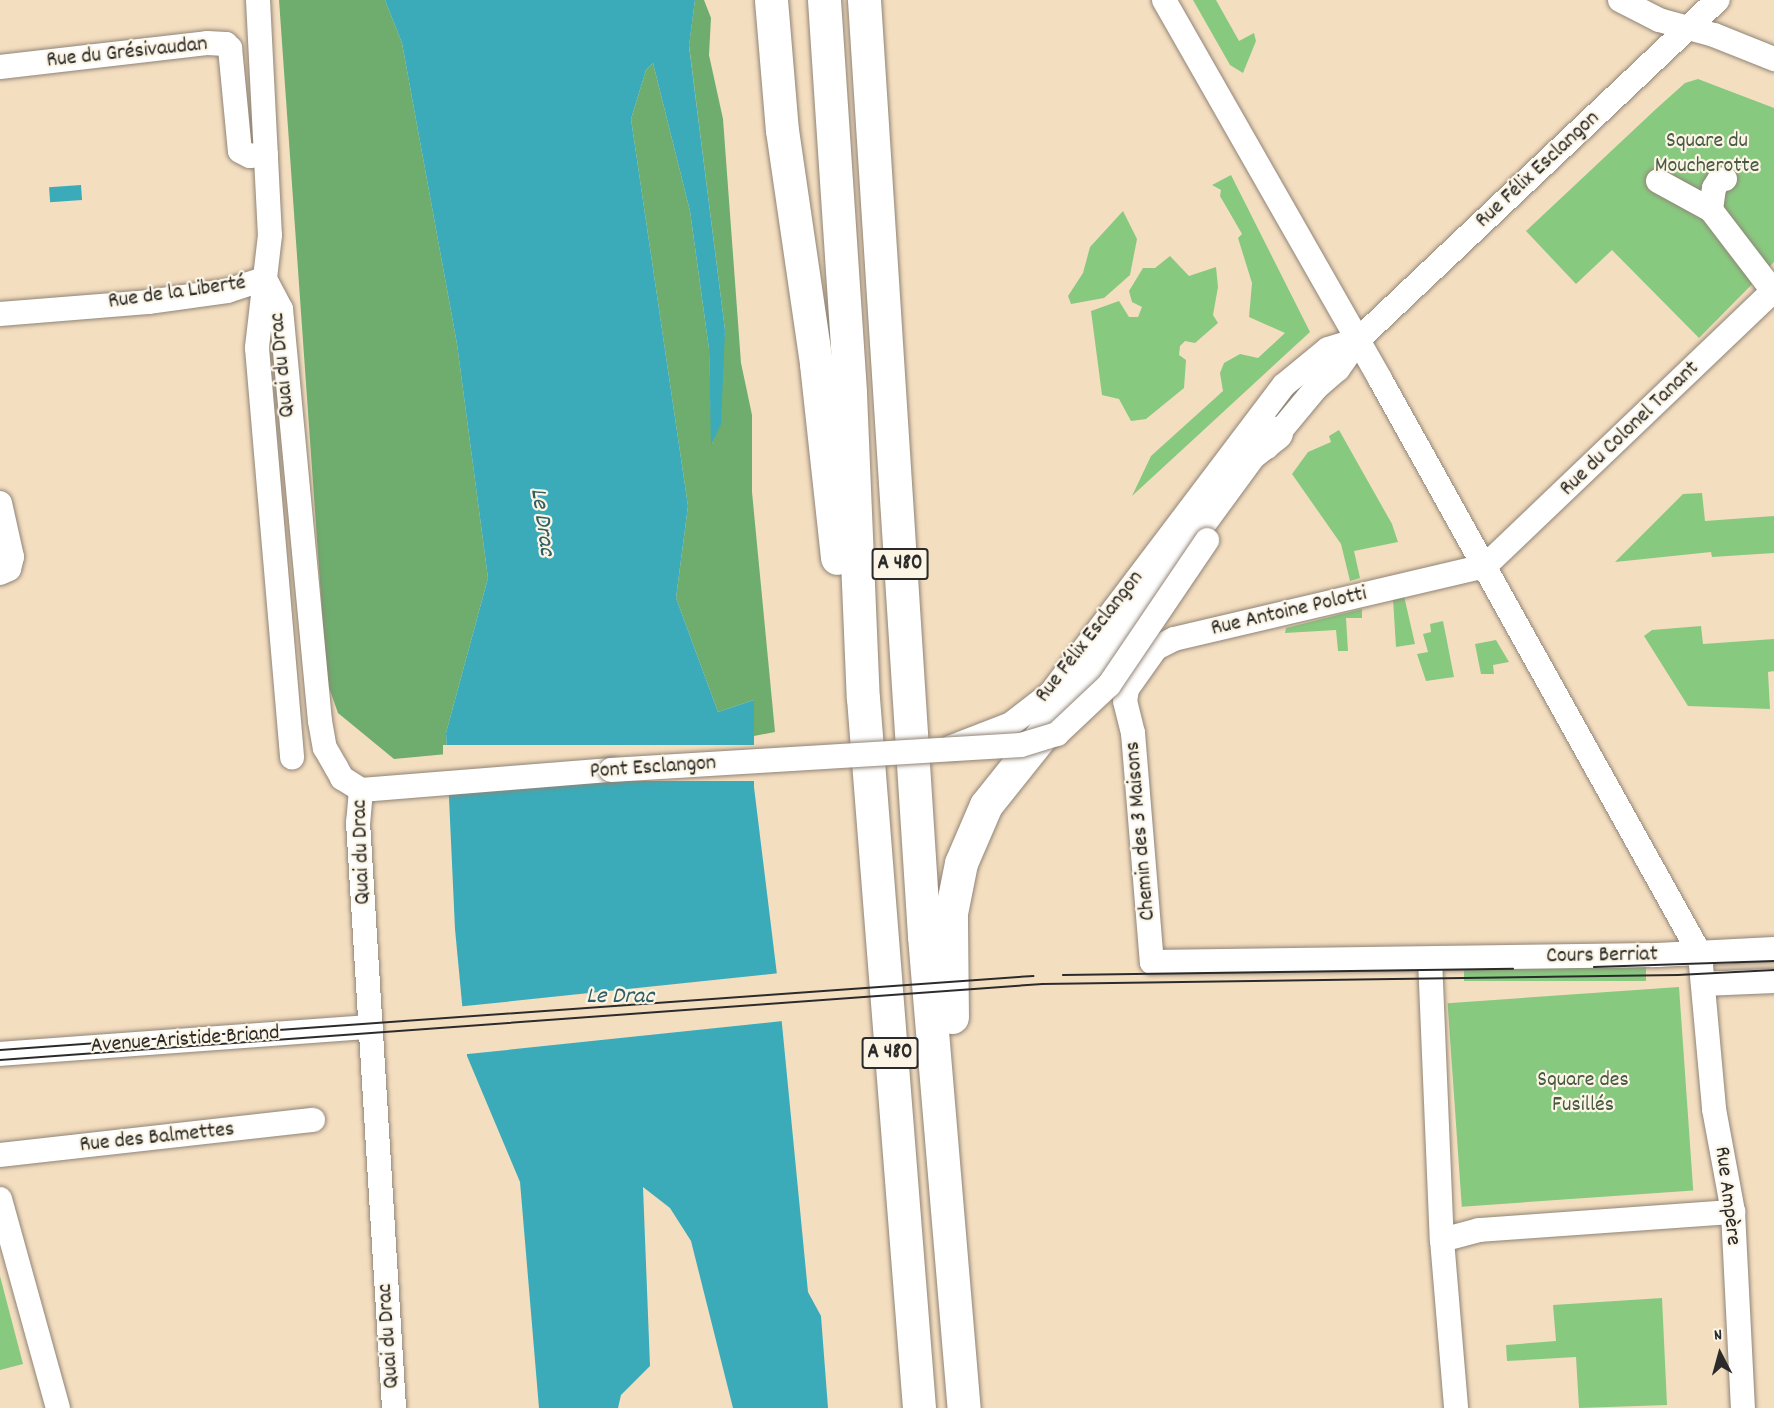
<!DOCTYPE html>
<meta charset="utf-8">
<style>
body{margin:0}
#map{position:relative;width:1774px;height:1408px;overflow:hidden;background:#f4dec0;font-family:Dekko,sans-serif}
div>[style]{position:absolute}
.green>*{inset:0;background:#88c980;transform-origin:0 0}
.forest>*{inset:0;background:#6ead6e}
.water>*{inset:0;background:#3babb9;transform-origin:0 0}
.pier>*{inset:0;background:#f4dec0;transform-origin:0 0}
.roads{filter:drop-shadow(0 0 2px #908476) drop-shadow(0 0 2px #908476)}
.minor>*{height:24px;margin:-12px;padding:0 12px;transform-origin:12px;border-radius:12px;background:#fff}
.highway>*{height:33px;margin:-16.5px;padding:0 16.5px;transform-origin:16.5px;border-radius:16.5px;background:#fff}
.tram>*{height:1.5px;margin:-0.75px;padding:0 0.75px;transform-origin:0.75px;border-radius:0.75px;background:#2b2b2b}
.bridges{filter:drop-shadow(0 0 2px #908476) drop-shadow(0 0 2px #908476)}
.minor-bridge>*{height:24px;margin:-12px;padding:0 12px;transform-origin:12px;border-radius:12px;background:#fff}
span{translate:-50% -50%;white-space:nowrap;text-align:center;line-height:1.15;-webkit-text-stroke:4.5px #fcf5e5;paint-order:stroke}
.shield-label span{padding:2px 4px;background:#fcf5e5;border:2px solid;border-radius:4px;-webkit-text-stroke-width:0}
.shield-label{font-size:21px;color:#2b2b2b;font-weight:700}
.street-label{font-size:22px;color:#2b2b2b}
.park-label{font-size:22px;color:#475a44}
.water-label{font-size:24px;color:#315e64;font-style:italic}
.north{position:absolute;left:1690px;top:1324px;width:60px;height:60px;-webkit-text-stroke:4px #fcf5e5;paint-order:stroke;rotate:354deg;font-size:16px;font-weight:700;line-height:24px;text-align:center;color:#2b2b2b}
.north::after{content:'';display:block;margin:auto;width:21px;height:27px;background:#2b2b2b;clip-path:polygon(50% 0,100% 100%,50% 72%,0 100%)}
</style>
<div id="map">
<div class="green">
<i style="clip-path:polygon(1193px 0,1216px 0,1239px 41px,1254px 33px,1256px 41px,1243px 73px,1230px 65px)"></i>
<i style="clip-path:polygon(1698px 79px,1774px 108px,1774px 262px,1699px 338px,1612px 250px,1576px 284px,1526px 231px,1656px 109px,1685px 83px)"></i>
<i style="clip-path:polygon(1231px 175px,1310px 332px,1132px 496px,1151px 456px,1223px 391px,1220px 373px,1224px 363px,1240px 354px,1258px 358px,1285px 333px,1249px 317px,1252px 283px,1238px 238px,1242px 234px,1220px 196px,1221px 190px,1212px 185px)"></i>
<i style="clip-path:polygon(1123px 211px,1137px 239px,1130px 275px,1104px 298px,1071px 304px,1068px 296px,1083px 273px,1090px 247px)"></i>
<i style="clip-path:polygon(1170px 256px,1189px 276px,1216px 267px,1218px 287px,1213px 315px,1218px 323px,1195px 343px,1185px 341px,1180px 346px,1179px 355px,1186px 360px,1184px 388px,1146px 419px,1131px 421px,1119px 399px,1102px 395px,1091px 311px,1119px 301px,1129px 317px,1138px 317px,1142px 307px,1132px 302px,1129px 291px,1143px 268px,1155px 268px)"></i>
<i style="clip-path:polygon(1339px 430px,1392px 524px,1398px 542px,1354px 551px,1360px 578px,1350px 581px,1341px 544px,1292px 474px,1308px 452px,1331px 442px,1329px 436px)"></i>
<i style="clip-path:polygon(1702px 493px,1705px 521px,1774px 516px,1774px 553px,1712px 557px,1711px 552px,1615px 562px,1683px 494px)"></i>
<i style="clip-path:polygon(1404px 596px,1415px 644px,1396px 647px,1393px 599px)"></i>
<i style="clip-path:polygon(1362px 609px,1362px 618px,1346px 618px,1348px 651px,1338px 651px,1336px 630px,1285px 633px,1286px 628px)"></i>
<i style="clip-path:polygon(1443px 621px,1454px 677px,1426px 681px,1417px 654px,1428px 652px,1423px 634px,1431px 632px,1430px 624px)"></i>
<i style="clip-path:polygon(1701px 626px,1703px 644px,1774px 639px,1774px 671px,1768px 672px,1770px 709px,1688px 706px,1644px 636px,1652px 630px)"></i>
<i style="clip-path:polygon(1496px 640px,1509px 662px,1493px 665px,1494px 674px,1481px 674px,1475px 644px)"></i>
<i style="left:1646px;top:961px;width:20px;height:182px;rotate:90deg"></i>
<i style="left:1679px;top:987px;width:204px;height:232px;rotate:86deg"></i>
<i style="clip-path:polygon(0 1276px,23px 1364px,0 1370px)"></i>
<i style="clip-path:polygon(1662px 1298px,1667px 1405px,1579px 1408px,1576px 1357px,1507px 1361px,1506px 1345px,1556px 1341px,1553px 1305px)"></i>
</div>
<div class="forest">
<i style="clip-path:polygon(279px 0,385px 0,402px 43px,457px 344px,488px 578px,446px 733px,447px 754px,394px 759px,338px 713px,327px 682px)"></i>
<i style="clip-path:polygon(695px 0,704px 0,711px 18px,709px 55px,723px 119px,741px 363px,752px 415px,752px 492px,775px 732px,754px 736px,754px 700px,718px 712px,676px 598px,688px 506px,631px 119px,646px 70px,653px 63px,690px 211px,709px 349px,712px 444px,725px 330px,689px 45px)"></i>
</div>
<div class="water">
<i style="clip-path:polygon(385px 0,695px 0,689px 46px,725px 330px,721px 424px,711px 445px,709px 349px,690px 211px,653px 63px,646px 70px,631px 119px,688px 506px,676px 598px,718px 712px,754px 700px,754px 787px,778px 983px,808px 1292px,821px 1316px,828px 1408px,733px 1408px,691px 1241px,670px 1208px,643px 1187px,650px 1366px,621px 1395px,618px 1408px,539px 1408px,520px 1182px,467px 1056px,455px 929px,446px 733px,488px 578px,457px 344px,402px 43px)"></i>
<i style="left:81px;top:185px;width:15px;height:32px;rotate:86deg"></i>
</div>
<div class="pier">
<i style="left:757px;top:745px;width:36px;height:314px;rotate:90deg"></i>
<i style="left:780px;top:973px;width:48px;height:324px;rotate:84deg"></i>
</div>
<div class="roads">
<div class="minor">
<i style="left:258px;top:0;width:235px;rotate:87.1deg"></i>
<i style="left:270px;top:235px;width:114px;rotate:96.6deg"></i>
<i style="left:257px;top:348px;width:411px;rotate:85.1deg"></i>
<i style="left:1164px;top:0;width:436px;rotate:60.3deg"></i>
<i style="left:1380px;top:379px;width:658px;rotate:60.9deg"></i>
<i style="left:1700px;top:954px;width:156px;rotate:84.8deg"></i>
<i style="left:1714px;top:1109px;width:105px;rotate:79.5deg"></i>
<i style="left:1733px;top:1212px;width:196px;rotate:87.1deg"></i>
<i style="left:1620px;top:0;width:44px;rotate:27.1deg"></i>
<i style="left:1659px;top:20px;width:57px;rotate:15.3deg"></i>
<i style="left:1714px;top:35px;width:65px;rotate:21.8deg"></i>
<i style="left:0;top:67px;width:208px;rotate:-6.6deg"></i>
<i style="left:207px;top:43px;width:19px;rotate:3deg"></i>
<i style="left:226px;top:44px;width:6px;rotate:45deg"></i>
<i style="left:230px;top:48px;width:103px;rotate:84.5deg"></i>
<i style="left:240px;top:151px;width:11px;rotate:27deg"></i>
<i style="left:250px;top:156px;width:16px;rotate:-7deg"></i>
<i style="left:1725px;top:179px;width:6px;rotate:171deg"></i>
<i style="left:1719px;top:180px;width:9px;rotate:122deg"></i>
<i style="left:1714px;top:188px;width:22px;rotate:98deg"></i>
<i style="left:1711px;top:210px;width:102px;rotate:52.6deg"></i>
<i style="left:1658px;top:181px;width:60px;rotate:28.7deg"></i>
<i style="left:265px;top:279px;width:34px;rotate:62deg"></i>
<i style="left:281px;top:309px;width:414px;rotate:84.6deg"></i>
<i style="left:320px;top:721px;width:27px;rotate:80deg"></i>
<i style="left:325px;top:748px;width:22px;rotate:60deg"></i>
<i style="left:336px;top:767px;width:13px;rotate:61deg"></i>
<i style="left:342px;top:778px;width:22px;rotate:32deg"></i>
<i style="left:1774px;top:290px;width:400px;rotate:136.3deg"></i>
<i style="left:1485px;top:566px;width:319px;rotate:166.8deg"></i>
<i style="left:1174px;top:639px;width:20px;rotate:153deg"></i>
<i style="left:1156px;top:648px;width:50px;rotate:125.3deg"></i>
<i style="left:1127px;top:689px;width:12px;rotate:99deg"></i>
<i style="left:1125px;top:701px;width:33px;rotate:76deg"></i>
<i style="left:1133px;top:733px;width:230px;rotate:85.3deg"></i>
<i style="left:1152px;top:962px;width:505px;rotate:-0.79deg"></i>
<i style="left:1657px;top:955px;width:117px;rotate:-2.9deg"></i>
<i style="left:0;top:314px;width:148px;rotate:-4.6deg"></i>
<i style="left:148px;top:302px;width:80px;rotate:-7.9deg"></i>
<i style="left:227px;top:291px;width:40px;rotate:-18deg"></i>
<i style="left:1267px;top:447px;width:77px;rotate:-50.3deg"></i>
<i style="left:1316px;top:388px;width:29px;rotate:-41deg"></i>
<i style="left:1338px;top:369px;width:35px;rotate:-55deg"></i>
<i style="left:1358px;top:340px;width:495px;rotate:-43.4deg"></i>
<i style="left:0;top:503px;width:55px;rotate:77.5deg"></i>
<i style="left:12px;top:557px;width:12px;rotate:104deg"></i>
<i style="left:9px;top:569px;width:10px;rotate:156deg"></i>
<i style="left:952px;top:747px;width:63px;rotate:-21.3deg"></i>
<i style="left:1011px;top:724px;width:51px;rotate:-37.8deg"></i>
<i style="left:1051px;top:693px;width:386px;rotate:-52.9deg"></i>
<i style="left:1284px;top:385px;width:57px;rotate:-39.3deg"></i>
<i style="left:1328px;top:349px;width:31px;rotate:-17deg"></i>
<i style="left:361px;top:790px;width:32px;rotate:95deg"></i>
<i style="left:358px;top:822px;width:587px;rotate:86.48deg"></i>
<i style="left:361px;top:790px;width:251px;rotate:-4.6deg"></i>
<i style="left:1430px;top:959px;width:281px;rotate:87.6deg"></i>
<i style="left:1442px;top:1240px;width:169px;rotate:85.2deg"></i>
<i style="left:1703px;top:984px;width:71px;rotate:-2.4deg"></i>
<i style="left:0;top:1054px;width:372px;rotate:-4.2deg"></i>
<i style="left:0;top:1155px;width:315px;rotate:-6.4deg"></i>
<i style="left:0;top:1199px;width:217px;rotate:74.5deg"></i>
<i style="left:1442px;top:1240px;width:38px;rotate:-15deg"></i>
<i style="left:1479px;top:1230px;width:255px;rotate:-4.1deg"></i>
</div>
<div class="highway">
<i style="left:771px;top:0;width:130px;rotate:85.2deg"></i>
<i style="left:782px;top:130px;width:236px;rotate:81.7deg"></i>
<i style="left:816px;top:364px;width:195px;rotate:83.8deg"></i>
<i style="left:824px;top:0;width:394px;rotate:86.2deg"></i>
<i style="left:850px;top:393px;width:305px;rotate:87.6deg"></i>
<i style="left:863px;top:698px;width:712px;rotate:85.49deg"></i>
<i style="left:864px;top:0;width:938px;rotate:86.33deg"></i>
<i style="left:924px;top:936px;width:474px;rotate:85.2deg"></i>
<i style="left:952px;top:1017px;width:104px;rotate:-90.6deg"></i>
<i style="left:951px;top:913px;width:51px;rotate:-78.7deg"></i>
<i style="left:961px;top:863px;width:63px;rotate:-66.7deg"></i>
<i style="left:986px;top:805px;width:120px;rotate:-51.4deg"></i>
<i style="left:1061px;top:711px;width:320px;rotate:-53.8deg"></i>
<i style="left:1250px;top:453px;width:33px;rotate:-38deg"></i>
</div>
</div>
<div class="tram">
<i style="left:1594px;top:967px;width:180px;rotate:-1.9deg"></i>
<i style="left:1063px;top:975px;width:450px;rotate:-0.8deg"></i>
<i style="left:0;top:1050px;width:1036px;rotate:-4.1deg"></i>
<i style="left:0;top:1060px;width:1045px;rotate:-4.17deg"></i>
<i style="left:1042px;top:984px;width:636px;rotate:-0.81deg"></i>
<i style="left:1678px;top:975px;width:96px;rotate:-3deg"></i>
</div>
<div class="bridges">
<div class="minor-bridge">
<i style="left:611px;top:770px;width:411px;rotate:-3.5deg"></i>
<i style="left:1021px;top:745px;width:38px;rotate:-17deg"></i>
<i style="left:1057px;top:734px;width:71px;rotate:-43.3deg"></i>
<i style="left:1109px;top:685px;width:175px;rotate:-55.9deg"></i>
</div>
</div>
<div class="shield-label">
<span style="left:900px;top:564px">A 480</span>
<span style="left:890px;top:1053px">A 480</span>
</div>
<div class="street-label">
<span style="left:127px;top:53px;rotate:-6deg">Rue du Grésivaudan</span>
<span style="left:1538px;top:170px;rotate:-43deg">Rue Félix Esclangon</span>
<span style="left:177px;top:293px;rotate:-8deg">Rue de la Liberté</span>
<span style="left:283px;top:365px;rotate:-96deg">Quai du Drac</span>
<span style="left:1630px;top:429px;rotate:-44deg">Rue du Colonel Tanant</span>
<span style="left:1289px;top:612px;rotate:-13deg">Rue Antoine Polotti</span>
<span style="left:1090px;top:637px;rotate:-52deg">Rue Félix Esclangon</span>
<span style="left:653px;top:768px;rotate:-4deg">Pont Esclangon</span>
<span style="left:1141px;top:831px;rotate:-95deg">Chemin des 3 Maisons</span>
<span style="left:362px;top:852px;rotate:-92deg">Quai du Drac</span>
<span style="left:1602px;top:956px;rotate:-1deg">Cours Berriat</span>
<span style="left:185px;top:1040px;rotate:-4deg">Avenue Aristide Briand</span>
<span style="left:157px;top:1138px;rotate:-6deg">Rue des Balmettes</span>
<span style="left:1727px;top:1196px;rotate:83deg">Rue Ampère</span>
<span style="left:389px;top:1336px;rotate:-94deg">Quai du Drac</span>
</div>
<div class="park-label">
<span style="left:1707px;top:154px">Square du<br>Moucherotte</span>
<span style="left:1583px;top:1093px">Square des<br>Fusillés</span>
</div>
<div class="water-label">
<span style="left:541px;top:522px;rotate:82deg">Le Drac</span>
<span style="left:620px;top:998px">Le Drac</span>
</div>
<div class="north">N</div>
</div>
